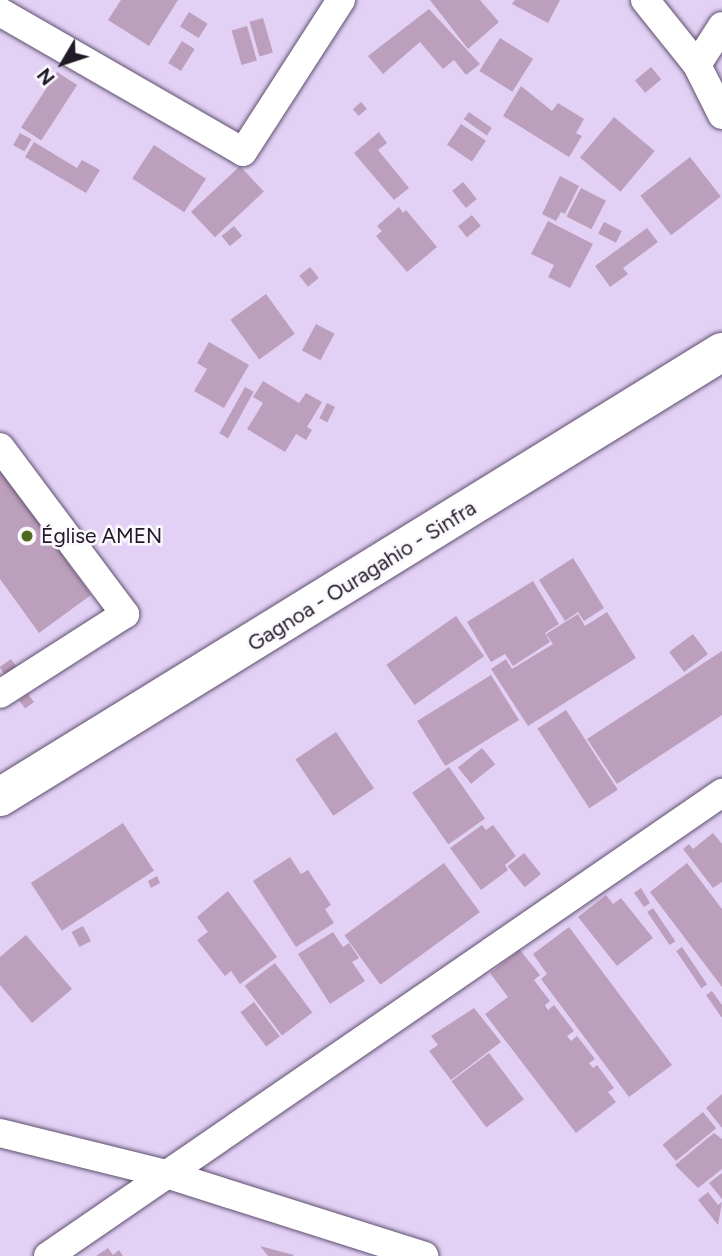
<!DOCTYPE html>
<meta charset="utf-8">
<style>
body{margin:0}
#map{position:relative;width:722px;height:1256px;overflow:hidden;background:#e2d1f5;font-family:Figtree,sans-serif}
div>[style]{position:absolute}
.building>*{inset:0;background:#bc9fbc;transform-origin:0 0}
.roads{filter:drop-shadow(0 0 2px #5f506e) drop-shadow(0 0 2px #5f506e)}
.street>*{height:28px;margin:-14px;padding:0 14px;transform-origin:14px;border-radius:14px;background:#fff}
.secondary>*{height:38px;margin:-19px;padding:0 19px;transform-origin:19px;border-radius:19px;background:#fff}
.dots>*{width:19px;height:19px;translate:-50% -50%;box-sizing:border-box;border:4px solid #fbf9fd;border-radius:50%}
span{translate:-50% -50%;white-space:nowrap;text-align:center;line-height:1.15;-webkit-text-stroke:5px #fbf9fd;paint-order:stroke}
.poi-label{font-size:21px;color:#211b28}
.left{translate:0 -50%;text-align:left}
.street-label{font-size:21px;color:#211b28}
.north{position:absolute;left:28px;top:28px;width:70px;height:70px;-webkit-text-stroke:5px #fbf9fd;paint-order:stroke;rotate:231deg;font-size:19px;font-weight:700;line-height:28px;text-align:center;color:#211b28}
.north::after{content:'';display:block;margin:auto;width:24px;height:32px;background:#211b28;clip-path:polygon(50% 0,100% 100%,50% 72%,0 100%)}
</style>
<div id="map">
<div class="building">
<i style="clip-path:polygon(121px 0,178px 0,149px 46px,108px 20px)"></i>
<i style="clip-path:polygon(430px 0,480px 0,499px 22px,468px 49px)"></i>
<i style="clip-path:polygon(515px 0,560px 0,548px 23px,512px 4px)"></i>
<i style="clip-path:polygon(429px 9px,480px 64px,466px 75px,454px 60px,443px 69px,420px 42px,383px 74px,368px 56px)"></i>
<i style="left:189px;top:12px;width:22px;height:17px;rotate:32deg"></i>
<i style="left:263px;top:18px;width:36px;height:14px;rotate:74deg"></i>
<i style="left:247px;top:26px;width:36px;height:16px;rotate:74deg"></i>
<i style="left:500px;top:38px;width:39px;height:39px;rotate:32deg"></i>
<i style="left:182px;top:41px;width:15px;height:26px;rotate:32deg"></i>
<i style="left:651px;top:67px;width:16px;height:21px;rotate:50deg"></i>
<i style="left:57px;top:72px;width:24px;height:66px;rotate:33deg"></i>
<i style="clip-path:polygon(521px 86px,552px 111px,558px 103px,584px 119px,576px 133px,582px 136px,569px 157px,503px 116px)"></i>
<i style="left:361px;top:102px;width:9px;height:11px;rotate:49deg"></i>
<i style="left:469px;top:112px;width:28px;height:9px;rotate:35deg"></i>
<i style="left:614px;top:117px;width:53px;height:53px;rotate:40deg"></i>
<i style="left:461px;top:124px;width:30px;height:25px;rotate:34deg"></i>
<i style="clip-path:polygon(379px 132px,387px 143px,378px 150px,409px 188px,394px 200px,354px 153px)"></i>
<i style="left:20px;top:133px;width:13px;height:14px;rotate:29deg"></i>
<i style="clip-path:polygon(34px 142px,77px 168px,82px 160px,100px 170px,86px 193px,25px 157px)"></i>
<i style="left:154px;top:145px;width:62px;height:40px;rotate:33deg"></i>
<i style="left:690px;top:157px;width:50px;height:63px;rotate:52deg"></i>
<i style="left:240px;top:166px;width:35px;height:67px;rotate:47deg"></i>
<i style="clip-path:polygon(560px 176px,579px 186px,565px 214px,561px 212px,556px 221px,542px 214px)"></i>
<i style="left:463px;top:182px;width:22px;height:14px;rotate:51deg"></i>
<i style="left:581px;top:188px;width:28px;height:32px;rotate:27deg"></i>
<i style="clip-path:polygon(399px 207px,403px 213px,406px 210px,437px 247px,407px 272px,376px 236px,382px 231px,377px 226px)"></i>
<i style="left:472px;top:215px;width:14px;height:18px;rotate:51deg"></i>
<i style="clip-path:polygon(548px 221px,593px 244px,570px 288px,548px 277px,554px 265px,531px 254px)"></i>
<i style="left:604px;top:222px;width:20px;height:13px;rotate:27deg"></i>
<i style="left:234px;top:226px;width:13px;height:16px;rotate:51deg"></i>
<i style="clip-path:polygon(647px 228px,658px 242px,623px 268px,628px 274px,610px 287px,595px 266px)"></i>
<i style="left:310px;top:267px;width:14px;height:14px;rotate:51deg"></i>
<i style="left:266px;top:294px;width:49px;height:44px;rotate:54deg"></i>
<i style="left:316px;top:324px;width:21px;height:30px;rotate:28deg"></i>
<i style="clip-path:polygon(209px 342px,249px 365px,224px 408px,194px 391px,207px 369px,197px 363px)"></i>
<i style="clip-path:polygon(263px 381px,299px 403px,306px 393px,322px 402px,307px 427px,312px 430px,306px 440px,296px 434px,285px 452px,247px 429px,263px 403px,253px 397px)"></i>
<i style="left:245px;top:387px;width:10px;height:53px;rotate:29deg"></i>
<i style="left:327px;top:403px;width:9px;height:17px;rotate:27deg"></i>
<i style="clip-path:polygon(0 468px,91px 595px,39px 633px,0 579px)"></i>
<i style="clip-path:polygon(573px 558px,604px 608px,584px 621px,578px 612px,565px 621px,539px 580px)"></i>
<i style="clip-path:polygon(533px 581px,559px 624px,545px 633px,550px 642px,513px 666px,505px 654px,491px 662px,467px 622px)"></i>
<i style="clip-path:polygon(607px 612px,636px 658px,528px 726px,491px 669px,506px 659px,512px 669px,553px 644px,546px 634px,578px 614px,585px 626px)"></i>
<i style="left:456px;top:616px;width:49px;height:85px;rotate:55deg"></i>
<i style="left:693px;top:634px;width:25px;height:30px;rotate:53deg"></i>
<i style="clip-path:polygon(722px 651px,722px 715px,617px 784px,587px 739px)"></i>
<i style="left:11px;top:659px;width:12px;height:14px;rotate:55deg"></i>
<i style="left:491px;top:675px;width:53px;height:87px;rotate:58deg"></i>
<i style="left:28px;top:694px;width:10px;height:11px;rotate:53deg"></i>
<i style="left:566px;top:710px;width:95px;height:34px;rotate:57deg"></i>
<i style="left:336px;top:732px;width:68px;height:49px;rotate:56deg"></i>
<i style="left:482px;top:748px;width:21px;height:31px;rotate:51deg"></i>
<i style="left:449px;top:767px;width:63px;height:45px;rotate:55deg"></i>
<i style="left:123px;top:823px;width:57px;height:110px;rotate:57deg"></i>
<i style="clip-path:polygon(482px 825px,486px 830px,493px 825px,516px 856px,505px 865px,508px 870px,481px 890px,450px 848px)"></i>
<i style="clip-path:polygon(713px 833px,722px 844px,722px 882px,713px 888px,683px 849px,689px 844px,693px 849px)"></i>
<i style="left:524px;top:853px;width:27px;height:21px;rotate:51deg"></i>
<i style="clip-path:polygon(290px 857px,301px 874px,308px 870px,331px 905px,325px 909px,334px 923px,296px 947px,253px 881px)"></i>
<i style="left:444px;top:863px;width:61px;height:123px;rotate:54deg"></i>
<i style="clip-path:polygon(687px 863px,722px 909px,722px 987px,650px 892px)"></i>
<i style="clip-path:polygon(157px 876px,160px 883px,151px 888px,148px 881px)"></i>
<i style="clip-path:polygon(641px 888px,650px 903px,644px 907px,634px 893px)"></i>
<i style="clip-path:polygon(228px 891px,277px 957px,240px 984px,231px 971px,225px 976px,197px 940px,208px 932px,197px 917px)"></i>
<i style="clip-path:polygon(606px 895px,613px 904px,621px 898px,653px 938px,617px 966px,578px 917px)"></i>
<i style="left:653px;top:908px;width:40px;height:7px;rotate:56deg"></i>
<i style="left:83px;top:926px;width:17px;height:13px;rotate:62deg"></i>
<i style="clip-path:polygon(569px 927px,672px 1065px,629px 1097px,541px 979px,547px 974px,533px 954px)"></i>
<i style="clip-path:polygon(333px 932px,343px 947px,349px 943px,359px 958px,352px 962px,365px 981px,330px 1004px,298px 954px)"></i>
<i style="clip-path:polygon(26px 935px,72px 989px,32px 1023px,0 985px,0 957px)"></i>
<i style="left:682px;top:947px;width:45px;height:7px;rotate:56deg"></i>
<i style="clip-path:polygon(520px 950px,540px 975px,534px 980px,550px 1001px,545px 1005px,548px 1010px,554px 1005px,574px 1031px,567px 1036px,571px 1041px,577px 1036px,595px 1059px,589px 1063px,593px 1068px,597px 1065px,614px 1088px,608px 1092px,616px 1102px,576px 1133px,485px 1014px,508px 997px,490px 973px)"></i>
<i style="left:275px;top:963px;width:62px;height:38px;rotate:53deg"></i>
<i style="clip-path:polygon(712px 991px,722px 1005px,722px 1018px,706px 995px)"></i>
<i style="left:254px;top:1002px;width:43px;height:17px;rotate:53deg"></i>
<i style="clip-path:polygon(474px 1008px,501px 1042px,451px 1080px,429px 1051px,438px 1045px,431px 1036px)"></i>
<i style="left:489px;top:1053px;width:58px;height:47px;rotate:53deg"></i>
<i style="clip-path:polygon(722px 1094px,722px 1128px,706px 1108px)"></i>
<i style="left:703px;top:1112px;width:21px;height:52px;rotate:51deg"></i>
<i style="clip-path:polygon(714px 1133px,722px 1139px,722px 1169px,698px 1188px,675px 1165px)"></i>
<i style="clip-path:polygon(722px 1173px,722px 1199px,709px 1183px)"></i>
<i style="clip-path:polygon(708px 1192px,718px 1205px,722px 1202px,718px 1225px,698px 1200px)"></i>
<i style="clip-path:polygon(260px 1246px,294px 1255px,293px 1256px,268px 1256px)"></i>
<i style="clip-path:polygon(108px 1248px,113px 1255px,119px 1250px,123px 1256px,96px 1256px)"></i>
</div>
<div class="roads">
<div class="street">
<i style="left:645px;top:0;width:83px;rotate:51.3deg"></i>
<i style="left:697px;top:65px;width:56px;rotate:63.4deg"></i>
<i style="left:0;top:12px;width:280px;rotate:29.9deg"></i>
<i style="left:243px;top:152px;width:181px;rotate:-57.2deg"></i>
<i style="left:697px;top:65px;width:46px;rotate:-57.3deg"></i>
<i style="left:0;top:447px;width:209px;rotate:53.2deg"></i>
<i style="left:125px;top:614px;width:148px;rotate:147.4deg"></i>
<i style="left:0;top:1133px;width:171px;rotate:13.9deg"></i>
<i style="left:166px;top:1174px;width:271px;rotate:17.6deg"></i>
<i style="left:48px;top:1256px;width:818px;rotate:-34.49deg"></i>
</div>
<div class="secondary">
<i style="left:0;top:797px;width:848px;rotate:-31.65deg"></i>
</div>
</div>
<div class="dots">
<i style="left:27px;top:536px;background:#506a1d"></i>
</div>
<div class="poi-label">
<span class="left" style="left:41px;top:536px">Église AMEN</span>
</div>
<div class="street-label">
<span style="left:362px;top:576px;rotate:-32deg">Gagnoa - Ouragahio - Sinfra</span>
</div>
<div class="north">N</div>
</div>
